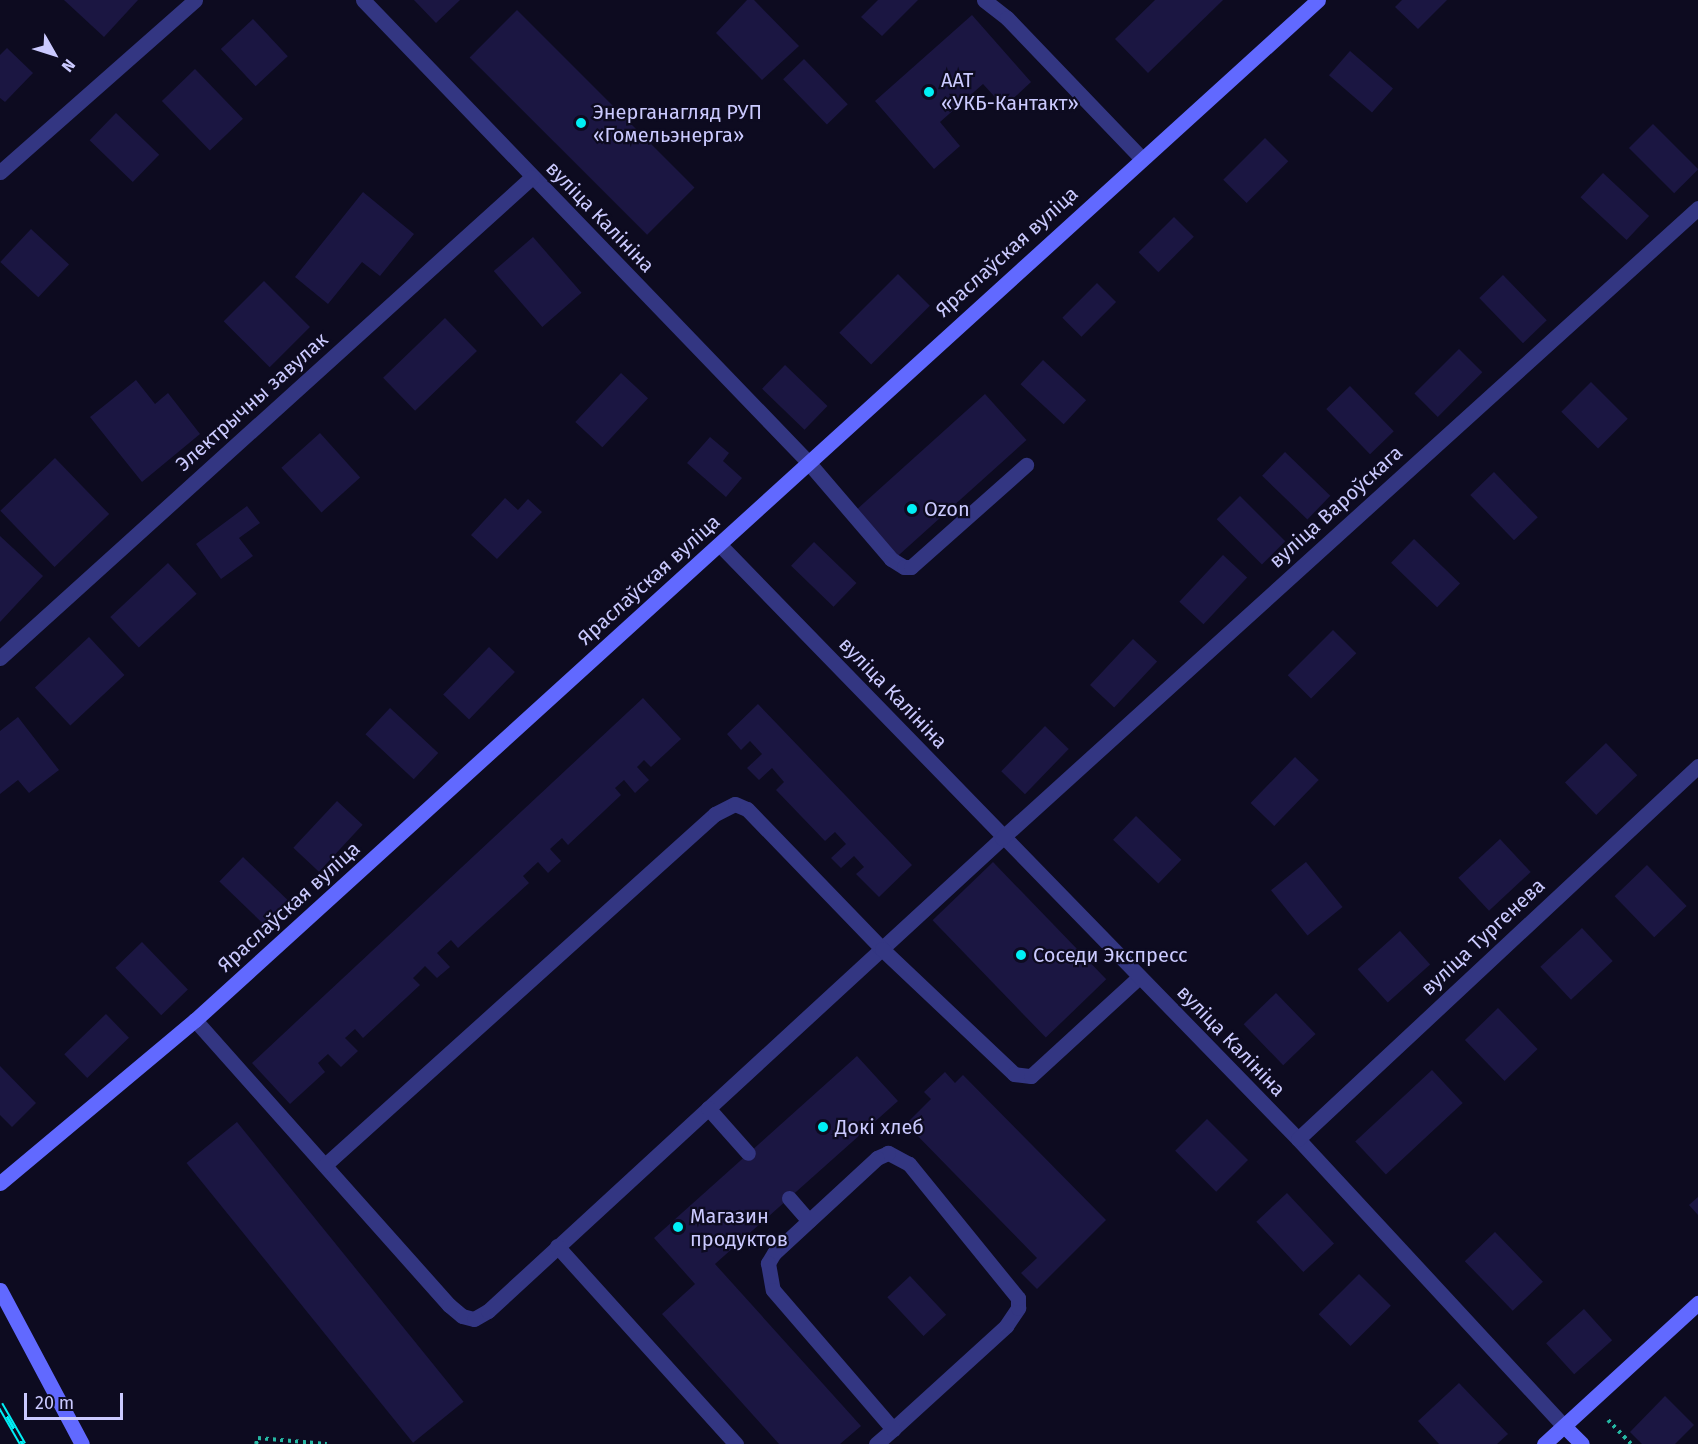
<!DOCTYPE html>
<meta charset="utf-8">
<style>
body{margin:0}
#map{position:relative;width:1698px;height:1444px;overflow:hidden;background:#0d0b20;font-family:"Fira Sans",sans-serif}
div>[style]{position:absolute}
.building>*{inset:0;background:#1b1642;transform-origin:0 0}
.path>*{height:4px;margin-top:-2px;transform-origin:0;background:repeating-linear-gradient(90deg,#25b7a3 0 3px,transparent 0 7.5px)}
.lane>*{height:15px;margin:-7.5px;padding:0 7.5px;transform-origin:7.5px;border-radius:7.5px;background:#333682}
.street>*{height:15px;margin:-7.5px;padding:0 7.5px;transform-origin:7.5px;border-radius:7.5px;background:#333682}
.secondary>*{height:15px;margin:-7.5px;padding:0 7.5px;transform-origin:7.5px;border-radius:7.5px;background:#6169ff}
.rail>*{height:7px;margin-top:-3.5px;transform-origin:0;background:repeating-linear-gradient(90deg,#0d0b20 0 14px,#00eff5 0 28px);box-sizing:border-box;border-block:2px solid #00eff5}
.dots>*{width:16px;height:16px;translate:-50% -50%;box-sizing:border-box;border:3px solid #0d0b20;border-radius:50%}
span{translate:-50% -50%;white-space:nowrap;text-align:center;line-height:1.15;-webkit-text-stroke:4.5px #0d0b20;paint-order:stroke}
.poi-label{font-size:20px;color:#cbcaff}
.left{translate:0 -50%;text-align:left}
.street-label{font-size:20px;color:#cbcaff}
.north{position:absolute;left:24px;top:24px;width:60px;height:60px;-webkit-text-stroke:4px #0d0b20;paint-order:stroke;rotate:129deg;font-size:16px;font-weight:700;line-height:24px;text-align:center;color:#cbcaff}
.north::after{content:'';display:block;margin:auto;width:21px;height:27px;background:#cbcaff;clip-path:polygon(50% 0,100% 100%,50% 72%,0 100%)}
.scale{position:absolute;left:24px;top:1393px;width:99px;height:27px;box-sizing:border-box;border:3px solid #cbcaff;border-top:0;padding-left:8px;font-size:18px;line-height:21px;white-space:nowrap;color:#cbcaff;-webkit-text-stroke:4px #0d0b20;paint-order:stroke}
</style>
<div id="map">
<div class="building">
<i style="clip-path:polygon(64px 0,138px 0,104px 37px)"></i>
<i style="clip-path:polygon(414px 0,460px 0,436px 23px)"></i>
<i style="clip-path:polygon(747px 0,754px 0,799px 46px,762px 80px,716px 33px)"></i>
<i style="clip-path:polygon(878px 0,918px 0,882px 36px,861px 17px)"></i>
<i style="clip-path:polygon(1155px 0,1223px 0,1148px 73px,1115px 39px)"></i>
<i style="clip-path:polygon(1402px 0,1447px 0,1418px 29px,1395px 7px)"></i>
<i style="left:517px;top:10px;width:251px;height:67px;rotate:45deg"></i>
<i style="clip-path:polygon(972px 15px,1031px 82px,1004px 107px,983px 84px,940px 122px,960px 146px,934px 169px,875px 101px)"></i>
<i style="left:253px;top:19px;width:51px;height:44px;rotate:47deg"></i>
<i style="clip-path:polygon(7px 48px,33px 73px,5px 102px,0 98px,0 55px)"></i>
<i style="left:1350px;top:51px;width:57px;height:32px;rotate:41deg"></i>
<i style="left:804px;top:59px;width:63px;height:29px;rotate:46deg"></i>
<i style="left:195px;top:69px;width:69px;height:46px;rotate:46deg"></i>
<i style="left:116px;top:113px;width:60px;height:38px;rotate:44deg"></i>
<i style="left:1653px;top:124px;width:64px;height:34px;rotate:45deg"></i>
<i style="left:1265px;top:138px;width:33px;height:59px;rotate:45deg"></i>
<i style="left:1603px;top:173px;width:63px;height:33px;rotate:43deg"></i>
<i style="clip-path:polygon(363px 192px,414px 234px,380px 276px,362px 262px,328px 304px,295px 277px)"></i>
<i style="left:1174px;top:217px;width:28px;height:50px;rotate:45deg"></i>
<i style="left:31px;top:229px;width:52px;height:45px;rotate:43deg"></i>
<i style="left:533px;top:237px;width:74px;height:52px;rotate:49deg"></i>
<i style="left:898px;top:274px;width:45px;height:83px;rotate:45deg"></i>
<i style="left:1503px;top:275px;width:63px;height:33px;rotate:46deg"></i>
<i style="left:264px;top:281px;width:65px;height:57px;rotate:45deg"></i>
<i style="left:1097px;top:283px;width:27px;height:49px;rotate:45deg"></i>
<i style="left:445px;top:318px;width:46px;height:86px;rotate:46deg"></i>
<i style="left:1459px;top:349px;width:33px;height:63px;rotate:45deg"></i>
<i style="left:1043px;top:360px;width:59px;height:33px;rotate:43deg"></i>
<i style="left:785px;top:365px;width:59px;height:33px;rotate:44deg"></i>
<i style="left:621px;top:373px;width:37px;height:67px;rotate:43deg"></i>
<i style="clip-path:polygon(136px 380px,155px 404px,168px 393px,200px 434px,142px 482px,90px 417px)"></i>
<i style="left:1591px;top:382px;width:52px;height:42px;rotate:45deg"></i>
<i style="left:1350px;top:386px;width:63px;height:33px;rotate:46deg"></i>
<i style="left:985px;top:394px;width:62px;height:175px;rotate:48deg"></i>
<i style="left:320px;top:433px;width:60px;height:52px;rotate:48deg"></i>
<i style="clip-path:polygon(710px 437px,729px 453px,723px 461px,742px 478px,726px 497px,687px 463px)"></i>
<i style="left:1285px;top:452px;width:63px;height:33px;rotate:44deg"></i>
<i style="left:55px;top:458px;width:78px;height:76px;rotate:46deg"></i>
<i style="left:1494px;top:472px;width:63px;height:33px;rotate:46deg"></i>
<i style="left:1240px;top:496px;width:64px;height:33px;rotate:45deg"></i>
<i style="clip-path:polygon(505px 498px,518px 510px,528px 499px,542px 512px,497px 559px,471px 535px)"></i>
<i style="clip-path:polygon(247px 506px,260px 523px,239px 538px,253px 556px,221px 579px,196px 544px)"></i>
<i style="clip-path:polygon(0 536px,43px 576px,0 622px)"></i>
<i style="left:1414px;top:539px;width:64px;height:33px;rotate:44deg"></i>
<i style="left:814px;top:542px;width:59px;height:33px;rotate:44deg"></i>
<i style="left:1223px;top:555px;width:33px;height:64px;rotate:43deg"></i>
<i style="left:168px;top:563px;width:42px;height:79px;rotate:47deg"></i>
<i style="left:1333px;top:630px;width:33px;height:64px;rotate:45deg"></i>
<i style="left:89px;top:637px;width:52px;height:74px;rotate:47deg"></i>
<i style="left:1133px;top:639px;width:33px;height:63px;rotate:43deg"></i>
<i style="left:489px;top:647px;width:36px;height:66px;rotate:44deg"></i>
<i style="clip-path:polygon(643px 698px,681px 739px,651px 767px,644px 760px,637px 767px,649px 780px,635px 793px,624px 780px,615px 788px,621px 795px,568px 845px,562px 838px,550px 849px,561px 861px,548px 873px,538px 862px,523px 876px,529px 883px,458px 948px,451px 940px,437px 953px,450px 967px,437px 978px,425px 966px,413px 978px,420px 985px,363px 1038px,355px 1029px,345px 1038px,358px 1051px,341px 1067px,328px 1054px,318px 1063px,325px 1072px,290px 1104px,252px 1063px)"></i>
<i style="clip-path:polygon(758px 704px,912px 865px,879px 897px,856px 874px,864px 867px,854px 856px,841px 868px,831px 858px,846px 844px,835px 832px,825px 841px,776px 790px,784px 782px,772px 768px,759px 780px,747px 768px,762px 754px,750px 741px,741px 750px,727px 734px)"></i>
<i style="left:390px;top:708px;width:66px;height:36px;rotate:43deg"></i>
<i style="clip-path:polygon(18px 717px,59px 770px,29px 793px,18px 780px,0 794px,0 731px)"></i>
<i style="left:1045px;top:726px;width:33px;height:63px;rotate:44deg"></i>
<i style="left:1606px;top:743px;width:45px;height:57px;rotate:46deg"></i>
<i style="left:1295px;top:757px;width:33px;height:64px;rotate:44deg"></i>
<i style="left:337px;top:801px;width:35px;height:64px;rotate:43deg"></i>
<i style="left:1136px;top:816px;width:63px;height:33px;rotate:44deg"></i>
<i style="left:1500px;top:839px;width:45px;height:57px;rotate:47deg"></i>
<i style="left:243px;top:857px;width:62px;height:34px;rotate:44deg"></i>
<i style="left:993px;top:862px;width:163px;height:84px;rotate:46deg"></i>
<i style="left:1306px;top:862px;width:58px;height:45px;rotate:51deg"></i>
<i style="left:1647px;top:865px;width:57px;height:45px;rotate:46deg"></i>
<i style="left:1582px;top:928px;width:45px;height:57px;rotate:47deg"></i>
<i style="left:1400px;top:931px;width:45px;height:57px;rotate:48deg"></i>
<i style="left:142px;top:942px;width:66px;height:37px;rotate:46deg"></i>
<i style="left:1276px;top:993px;width:57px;height:45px;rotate:46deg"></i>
<i style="left:1498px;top:1008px;width:57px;height:46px;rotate:46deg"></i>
<i style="left:106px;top:1014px;width:33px;height:58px;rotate:46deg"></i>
<i style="clip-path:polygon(857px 1056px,898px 1101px,715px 1264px,861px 1426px,840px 1444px,779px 1444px,662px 1314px,695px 1284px,654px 1238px)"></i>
<i style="clip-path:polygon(0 1066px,36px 1103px,12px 1127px,0 1115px)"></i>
<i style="left:1432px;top:1070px;width:45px;height:105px;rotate:47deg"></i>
<i style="clip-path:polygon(945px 1072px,955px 1083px,963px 1075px,1106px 1220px,1037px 1289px,1021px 1273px,1037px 1258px,906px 1124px,931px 1099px,924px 1092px)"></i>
<i style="left:1207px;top:1119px;width:58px;height:45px;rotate:45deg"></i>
<i style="left:237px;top:1122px;width:360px;height:65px;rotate:51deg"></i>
<i style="left:1287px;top:1193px;width:69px;height:42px;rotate:47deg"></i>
<i style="clip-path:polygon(1698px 1197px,1698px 1215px,1689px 1205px)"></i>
<i style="left:1495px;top:1232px;width:69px;height:42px;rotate:46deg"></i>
<i style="left:1359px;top:1274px;width:45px;height:57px;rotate:45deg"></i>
<i style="left:910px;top:1276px;width:53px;height:31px;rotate:47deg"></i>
<i style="left:1584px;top:1309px;width:42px;height:51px;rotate:48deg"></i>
<i style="clip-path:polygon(1459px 1383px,1508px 1434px,1497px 1444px,1439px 1444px,1418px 1421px)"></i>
<i style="clip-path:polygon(1665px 1396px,1694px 1425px,1675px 1444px,1642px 1444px,1630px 1432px)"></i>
</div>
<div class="path">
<i style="left:1608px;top:1420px;width:33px;rotate:46deg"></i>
<i style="left:256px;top:1444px;width:6px;rotate:-72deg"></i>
<i style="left:258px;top:1438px;width:69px;rotate:5deg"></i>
</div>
<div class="lane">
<i style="left:984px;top:0;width:29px;rotate:38deg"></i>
<i style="left:1007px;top:18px;width:195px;rotate:46.2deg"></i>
<i style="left:808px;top:462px;width:128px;rotate:49.4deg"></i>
<i style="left:891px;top:559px;width:15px;rotate:32deg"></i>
<i style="left:904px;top:567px;width:7px"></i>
<i style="left:911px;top:567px;width:154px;rotate:-41.6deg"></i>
<i style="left:195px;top:1020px;width:382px;rotate:48.3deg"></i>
<i style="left:449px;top:1305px;width:17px;rotate:40deg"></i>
<i style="left:462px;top:1316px;width:12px;rotate:14deg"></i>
<i style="left:474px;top:1319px;width:16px;rotate:-30deg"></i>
<i style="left:488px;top:1311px;width:699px;rotate:-42.62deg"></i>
<i style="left:708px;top:1108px;width:60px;rotate:48.4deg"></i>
<i style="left:325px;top:1165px;width:525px;rotate:-41.99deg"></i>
<i style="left:715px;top:814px;width:22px;rotate:-27deg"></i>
<i style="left:735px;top:804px;width:13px;rotate:23deg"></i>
<i style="left:747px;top:809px;width:194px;rotate:46deg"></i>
<i style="left:882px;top:949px;width:182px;rotate:43.4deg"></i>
<i style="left:1014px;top:1074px;width:17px;rotate:7deg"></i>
<i style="left:1031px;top:1076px;width:147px;rotate:-42.5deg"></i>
<i style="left:789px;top:1198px;width:30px;rotate:49deg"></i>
<i style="left:557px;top:1246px;width:267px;rotate:47.9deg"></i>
<i style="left:876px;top:1444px;width:23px;rotate:-41deg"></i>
<i style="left:893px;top:1429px;width:153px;rotate:-42.3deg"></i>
<i style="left:1006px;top:1326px;width:22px;rotate:-56deg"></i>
<i style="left:1018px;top:1308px;width:10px;rotate:-90deg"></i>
<i style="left:1018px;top:1298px;width:173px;rotate:-129.1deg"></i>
<i style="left:909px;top:1164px;width:24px;rotate:-152deg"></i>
<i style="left:888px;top:1153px;width:12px;rotate:156deg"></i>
<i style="left:877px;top:1158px;width:140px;rotate:137.3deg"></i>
<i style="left:774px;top:1253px;width:12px;rotate:121deg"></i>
<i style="left:768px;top:1263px;width:27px;rotate:80deg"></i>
<i style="left:773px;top:1290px;width:184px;rotate:49.2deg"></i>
</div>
<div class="street">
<i style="left:363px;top:0;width:641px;rotate:46.07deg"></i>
<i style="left:0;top:172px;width:260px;rotate:-41.4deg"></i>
<i style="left:720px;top:545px;width:829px;rotate:45.78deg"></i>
<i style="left:1298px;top:1139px;width:391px;rotate:47.2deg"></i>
<i style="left:0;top:658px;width:717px;rotate:-42.12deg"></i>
<i style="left:1002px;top:838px;width:939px;rotate:-42.15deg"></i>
<i style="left:1298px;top:1139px;width:547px;rotate:-43deg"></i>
</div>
<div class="secondary">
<i style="left:0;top:1183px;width:254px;rotate:-39.9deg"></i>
<i style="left:195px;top:1020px;width:1517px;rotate:-42.25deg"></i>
<i style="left:0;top:1290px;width:174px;rotate:62deg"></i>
<i style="left:1564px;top:1426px;width:25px;rotate:45deg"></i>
<i style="left:1544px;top:1444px;width:209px;rotate:-42.5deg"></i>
</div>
<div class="rail">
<i style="left:0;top:1404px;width:46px;rotate:60.1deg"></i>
</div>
<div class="dots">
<i style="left:929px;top:92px;background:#00eff5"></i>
<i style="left:581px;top:123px;background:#00eff5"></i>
<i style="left:912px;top:509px;background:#00eff5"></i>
<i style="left:1021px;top:955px;background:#00eff5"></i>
<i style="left:823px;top:1127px;background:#00eff5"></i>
<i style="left:678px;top:1227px;background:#00eff5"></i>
</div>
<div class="poi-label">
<span class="left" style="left:941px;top:92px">ААТ<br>«УКБ-Кантакт»</span>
<span class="left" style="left:593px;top:124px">Энерганагляд РУП<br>«Гомельэнерга»</span>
<span class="left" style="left:924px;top:509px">Ozon</span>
<span class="left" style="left:1033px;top:955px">Соседи Экспресс</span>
<span class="left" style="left:835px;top:1127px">Докі хлеб</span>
<span class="left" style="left:690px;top:1228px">Магазин<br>продуктов</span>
</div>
<div class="street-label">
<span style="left:600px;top:217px;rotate:46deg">вуліца Калініна</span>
<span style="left:1007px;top:252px;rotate:-42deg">Яраслаўская вуліца</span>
<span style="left:252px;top:402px;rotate:-42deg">Электрычны завулак</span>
<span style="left:1336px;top:507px;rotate:-42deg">вуліца Вароўскага</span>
<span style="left:649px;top:580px;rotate:-42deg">Яраслаўская вуліца</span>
<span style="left:893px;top:693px;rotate:46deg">вуліца Калініна</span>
<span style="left:289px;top:907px;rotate:-42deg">Яраслаўская вуліца</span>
<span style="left:1483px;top:937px;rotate:-43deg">вуліца Тургенева</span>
<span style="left:1231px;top:1041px;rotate:46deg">вуліца Калініна</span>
</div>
<div class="north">N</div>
<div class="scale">20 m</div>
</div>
